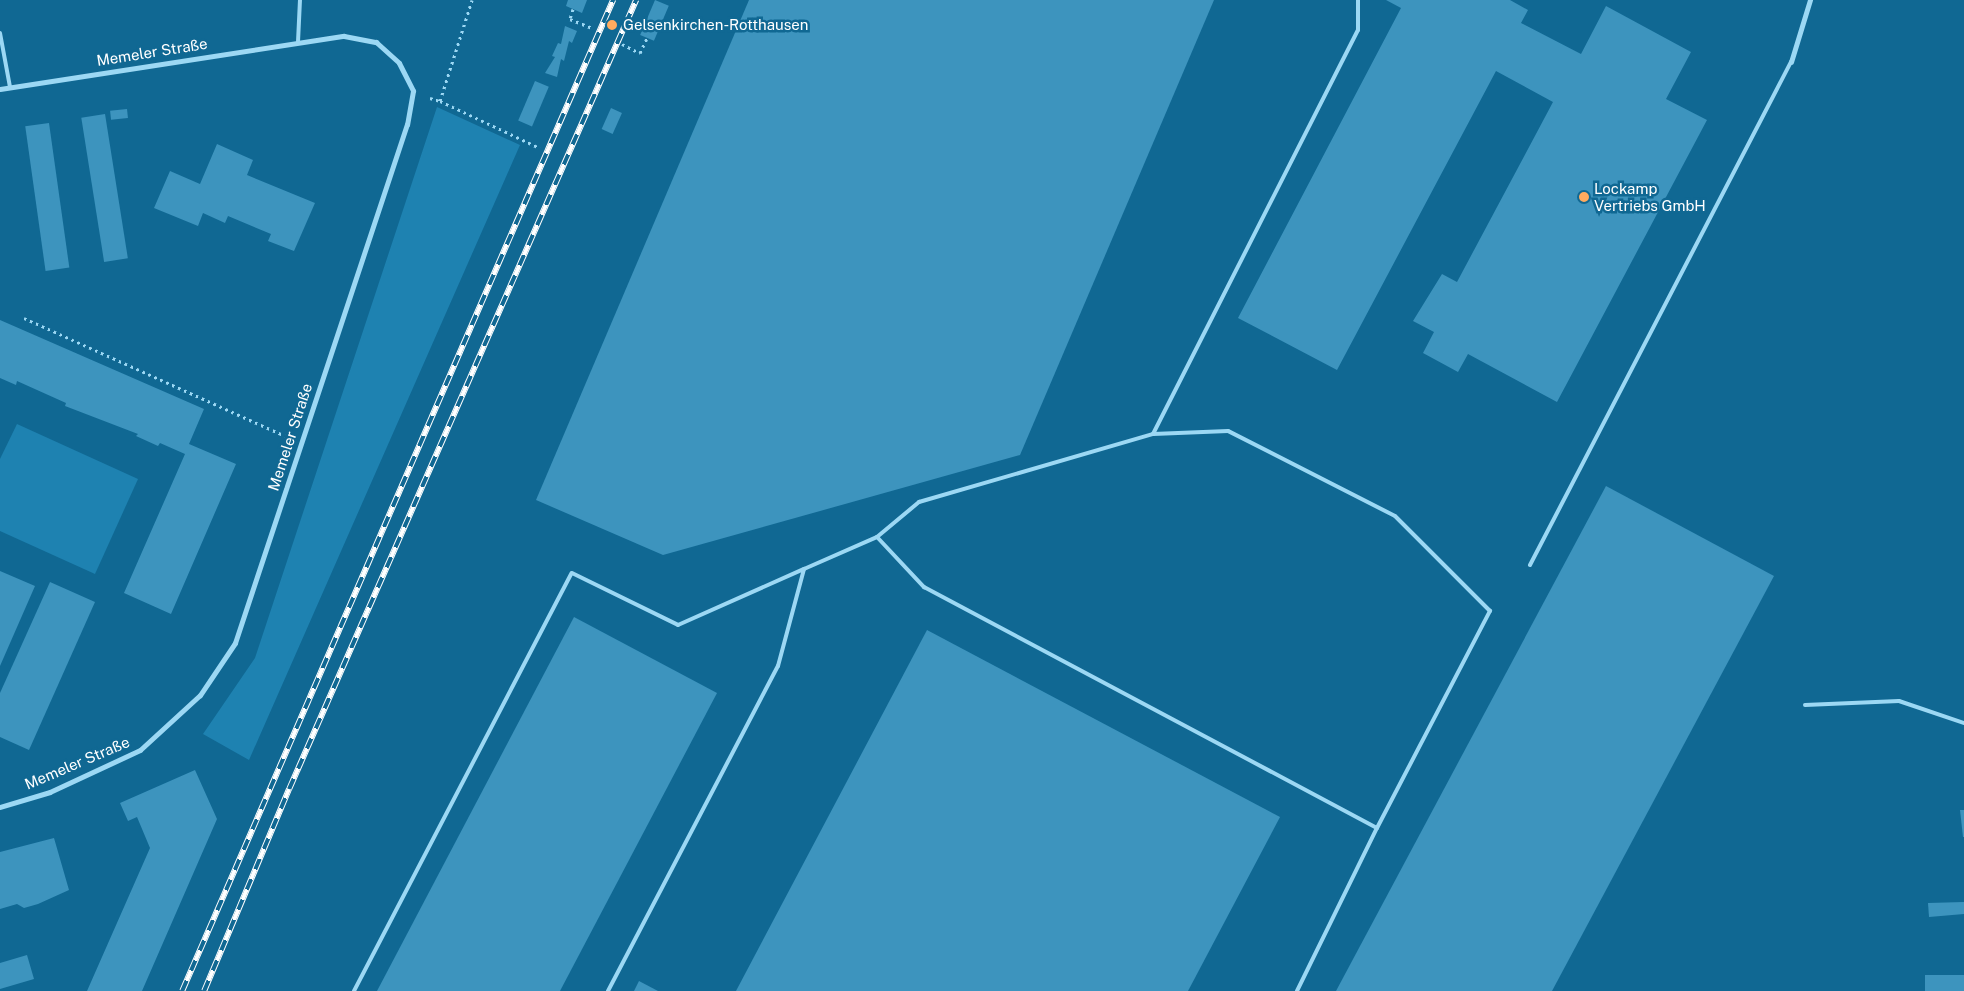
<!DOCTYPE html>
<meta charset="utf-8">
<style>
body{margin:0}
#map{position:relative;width:1964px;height:991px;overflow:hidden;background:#106893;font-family:"Public Sans",sans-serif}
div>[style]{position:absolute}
.green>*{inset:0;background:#1e82b1}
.building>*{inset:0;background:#3d94be;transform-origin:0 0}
.path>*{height:3px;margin-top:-1.5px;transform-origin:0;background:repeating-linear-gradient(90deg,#9cd8f4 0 2.5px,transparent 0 6.5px)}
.service>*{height:4px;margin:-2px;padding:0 2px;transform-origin:2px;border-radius:2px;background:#9cd8f4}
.minor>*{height:5px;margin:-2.5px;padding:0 2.5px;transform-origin:2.5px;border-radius:2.5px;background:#9cd8f4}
.rail>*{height:5.5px;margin-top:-2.75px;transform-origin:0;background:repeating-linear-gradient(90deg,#106893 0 11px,#fff 0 22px);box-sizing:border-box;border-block:1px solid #fff}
.dots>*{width:14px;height:14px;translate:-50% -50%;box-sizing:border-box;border:2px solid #106893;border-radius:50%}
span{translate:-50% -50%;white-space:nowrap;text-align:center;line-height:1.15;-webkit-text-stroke:5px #106893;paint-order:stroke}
.poi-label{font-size:15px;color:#fff}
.left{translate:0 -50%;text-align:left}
.street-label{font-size:15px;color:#fff}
</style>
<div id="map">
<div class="green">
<i style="clip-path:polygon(437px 107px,520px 145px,249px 760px,203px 734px,255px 658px)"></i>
<i style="clip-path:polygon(17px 424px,138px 479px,95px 574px,0 531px,0 459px)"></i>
</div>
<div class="building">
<i style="clip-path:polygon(568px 0,587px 0,582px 13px,566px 6px)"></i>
<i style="left:655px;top:0;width:15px;height:38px;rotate:23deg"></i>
<i style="clip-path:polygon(749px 0,1214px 0,1020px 455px,663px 555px,536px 500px)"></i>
<i style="clip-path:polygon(1386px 0,1510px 0,1528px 10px,1521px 23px,1581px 54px,1606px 6px,1691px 52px,1666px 99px,1707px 120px,1557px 402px,1468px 354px,1458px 372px,1423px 353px,1434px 332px,1413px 321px,1442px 274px,1457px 282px,1553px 102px,1496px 71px,1337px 370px,1238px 318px,1401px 8px)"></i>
<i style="clip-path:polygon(565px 26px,577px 31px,572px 43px,569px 41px,564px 61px,561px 59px,557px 77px,545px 73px,555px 57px,552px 56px,558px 43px,561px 44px)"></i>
<i style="left:535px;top:81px;width:15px;height:43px;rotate:23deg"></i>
<i style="left:611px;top:108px;width:12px;height:23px;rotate:24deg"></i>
<i style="left:127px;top:109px;width:9px;height:17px;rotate:84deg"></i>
<i style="left:105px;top:114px;width:146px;height:24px;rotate:81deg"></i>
<i style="left:49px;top:123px;width:146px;height:24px;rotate:82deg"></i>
<i style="clip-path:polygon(217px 144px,253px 160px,247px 175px,315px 203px,294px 251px,268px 241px,271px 234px,228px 216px,225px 223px,203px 213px,198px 226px,154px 208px,170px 171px,200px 184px)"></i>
<i style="clip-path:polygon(0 320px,204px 409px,189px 444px,236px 464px,171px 614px,124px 593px,185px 454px,160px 443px,158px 446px,136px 436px,138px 434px,65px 406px,66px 403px,17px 381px,16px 385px,0 378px)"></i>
<i style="clip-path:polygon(1606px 486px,1774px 576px,1552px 991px,1336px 991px)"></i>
<i style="clip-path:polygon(0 571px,35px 586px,0 666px)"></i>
<i style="clip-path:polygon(50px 582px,95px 602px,29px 750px,0 737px,0 693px)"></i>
<i style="clip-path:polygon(574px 617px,717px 693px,560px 991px,377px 991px)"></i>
<i style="clip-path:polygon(927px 630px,1280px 817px,1188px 991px,736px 991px)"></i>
<i style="clip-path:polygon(195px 770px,217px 819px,142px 991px,87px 991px,150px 848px,137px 817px,128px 821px,120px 803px)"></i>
<i style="clip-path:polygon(1960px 810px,1964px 810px,1964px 837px,1963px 837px)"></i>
<i style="clip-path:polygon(54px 838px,69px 890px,38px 904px,24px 908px,17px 904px,0 909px,0 852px)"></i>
<i style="clip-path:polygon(1964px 902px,1964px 914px,1929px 917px,1928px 903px)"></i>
<i style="clip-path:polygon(27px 955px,34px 979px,0 989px,0 963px)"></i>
<i style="left:1964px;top:975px;width:16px;height:39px;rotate:90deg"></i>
<i style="clip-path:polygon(639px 981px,658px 991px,634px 991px)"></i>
</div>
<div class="path">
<i style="left:573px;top:9px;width:10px;rotate:107deg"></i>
<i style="left:570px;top:19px;width:24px;rotate:22deg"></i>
<i style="left:622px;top:44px;width:20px;rotate:27deg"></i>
<i style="left:640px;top:53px;width:17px;rotate:-65deg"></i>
<i style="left:430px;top:98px;width:10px;rotate:17deg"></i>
<i style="left:440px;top:101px;width:106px;rotate:-72.4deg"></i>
<i style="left:440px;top:101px;width:110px;rotate:25.2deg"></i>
<i style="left:24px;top:318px;width:286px;rotate:24.3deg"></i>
</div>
<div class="service">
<i style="left:0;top:33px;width:55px;rotate:79.5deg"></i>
<i style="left:298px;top:42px;width:42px;rotate:-87.3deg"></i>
<i style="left:877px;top:537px;width:69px;rotate:46.8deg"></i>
<i style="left:924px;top:587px;width:513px;rotate:28.01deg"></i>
<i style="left:1377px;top:828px;width:245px;rotate:-62.5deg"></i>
<i style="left:1490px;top:611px;width:134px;rotate:-135deg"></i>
<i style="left:1395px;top:516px;width:187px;rotate:-153deg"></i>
<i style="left:1228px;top:431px;width:75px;rotate:177.7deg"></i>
<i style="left:1530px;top:565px;width:567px;rotate:-62.58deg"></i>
<i style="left:1805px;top:705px;width:94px;rotate:-2.4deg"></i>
<i style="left:1899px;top:701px;width:69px;rotate:18.7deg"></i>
<i style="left:354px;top:991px;width:471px;rotate:-62.5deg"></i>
<i style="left:572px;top:573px;width:118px;rotate:26.1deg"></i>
<i style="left:678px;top:625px;width:138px;rotate:-24deg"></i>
<i style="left:608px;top:991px;width:367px;rotate:-62.4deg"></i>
<i style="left:778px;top:666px;width:100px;rotate:-75deg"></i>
<i style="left:804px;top:569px;width:80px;rotate:-23.7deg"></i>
<i style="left:877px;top:537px;width:55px;rotate:-39.8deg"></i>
<i style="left:919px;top:502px;width:244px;rotate:-16.2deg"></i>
<i style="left:1153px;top:434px;width:453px;rotate:-63.1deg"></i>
<i style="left:1358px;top:30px;width:30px;rotate:-90deg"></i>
<i style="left:1297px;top:991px;width:182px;rotate:-63.9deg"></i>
</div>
<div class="minor">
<i style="left:1791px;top:62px;width:65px;rotate:-73deg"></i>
<i style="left:0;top:89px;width:348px;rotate:-8.8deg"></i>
<i style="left:344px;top:36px;width:33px;rotate:11deg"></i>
<i style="left:376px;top:42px;width:31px;rotate:42deg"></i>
<i style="left:399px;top:63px;width:31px;rotate:63deg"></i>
<i style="left:413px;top:91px;width:34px;rotate:100deg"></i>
<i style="left:407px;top:124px;width:547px;rotate:108.34deg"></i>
<i style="left:235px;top:643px;width:63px;rotate:123.9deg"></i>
<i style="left:200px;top:695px;width:81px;rotate:137.5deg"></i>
<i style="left:140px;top:750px;width:99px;rotate:155deg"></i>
<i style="left:50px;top:792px;width:52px;rotate:163.3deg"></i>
</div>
<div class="rail">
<i style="left:182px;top:991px;width:1081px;rotate:-66.5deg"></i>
<i style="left:204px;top:991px;width:219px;rotate:-67.2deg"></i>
<i style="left:289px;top:789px;width:862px;rotate:-66.26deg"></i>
</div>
<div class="dots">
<i style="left:612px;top:25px;background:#ffab5f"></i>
<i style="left:1584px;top:197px;background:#ffab5f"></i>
</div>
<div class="poi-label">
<span class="left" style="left:623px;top:25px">Gelsenkirchen-Rotthausen</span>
<span class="left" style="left:1594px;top:197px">Lockamp<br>Vertriebs GmbH</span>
</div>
<div class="street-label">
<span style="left:152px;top:52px;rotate:-9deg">Memeler Straße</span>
<span style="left:290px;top:437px;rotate:-72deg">Memeler Straße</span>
<span style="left:77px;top:763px;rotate:-23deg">Memeler Straße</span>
</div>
</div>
